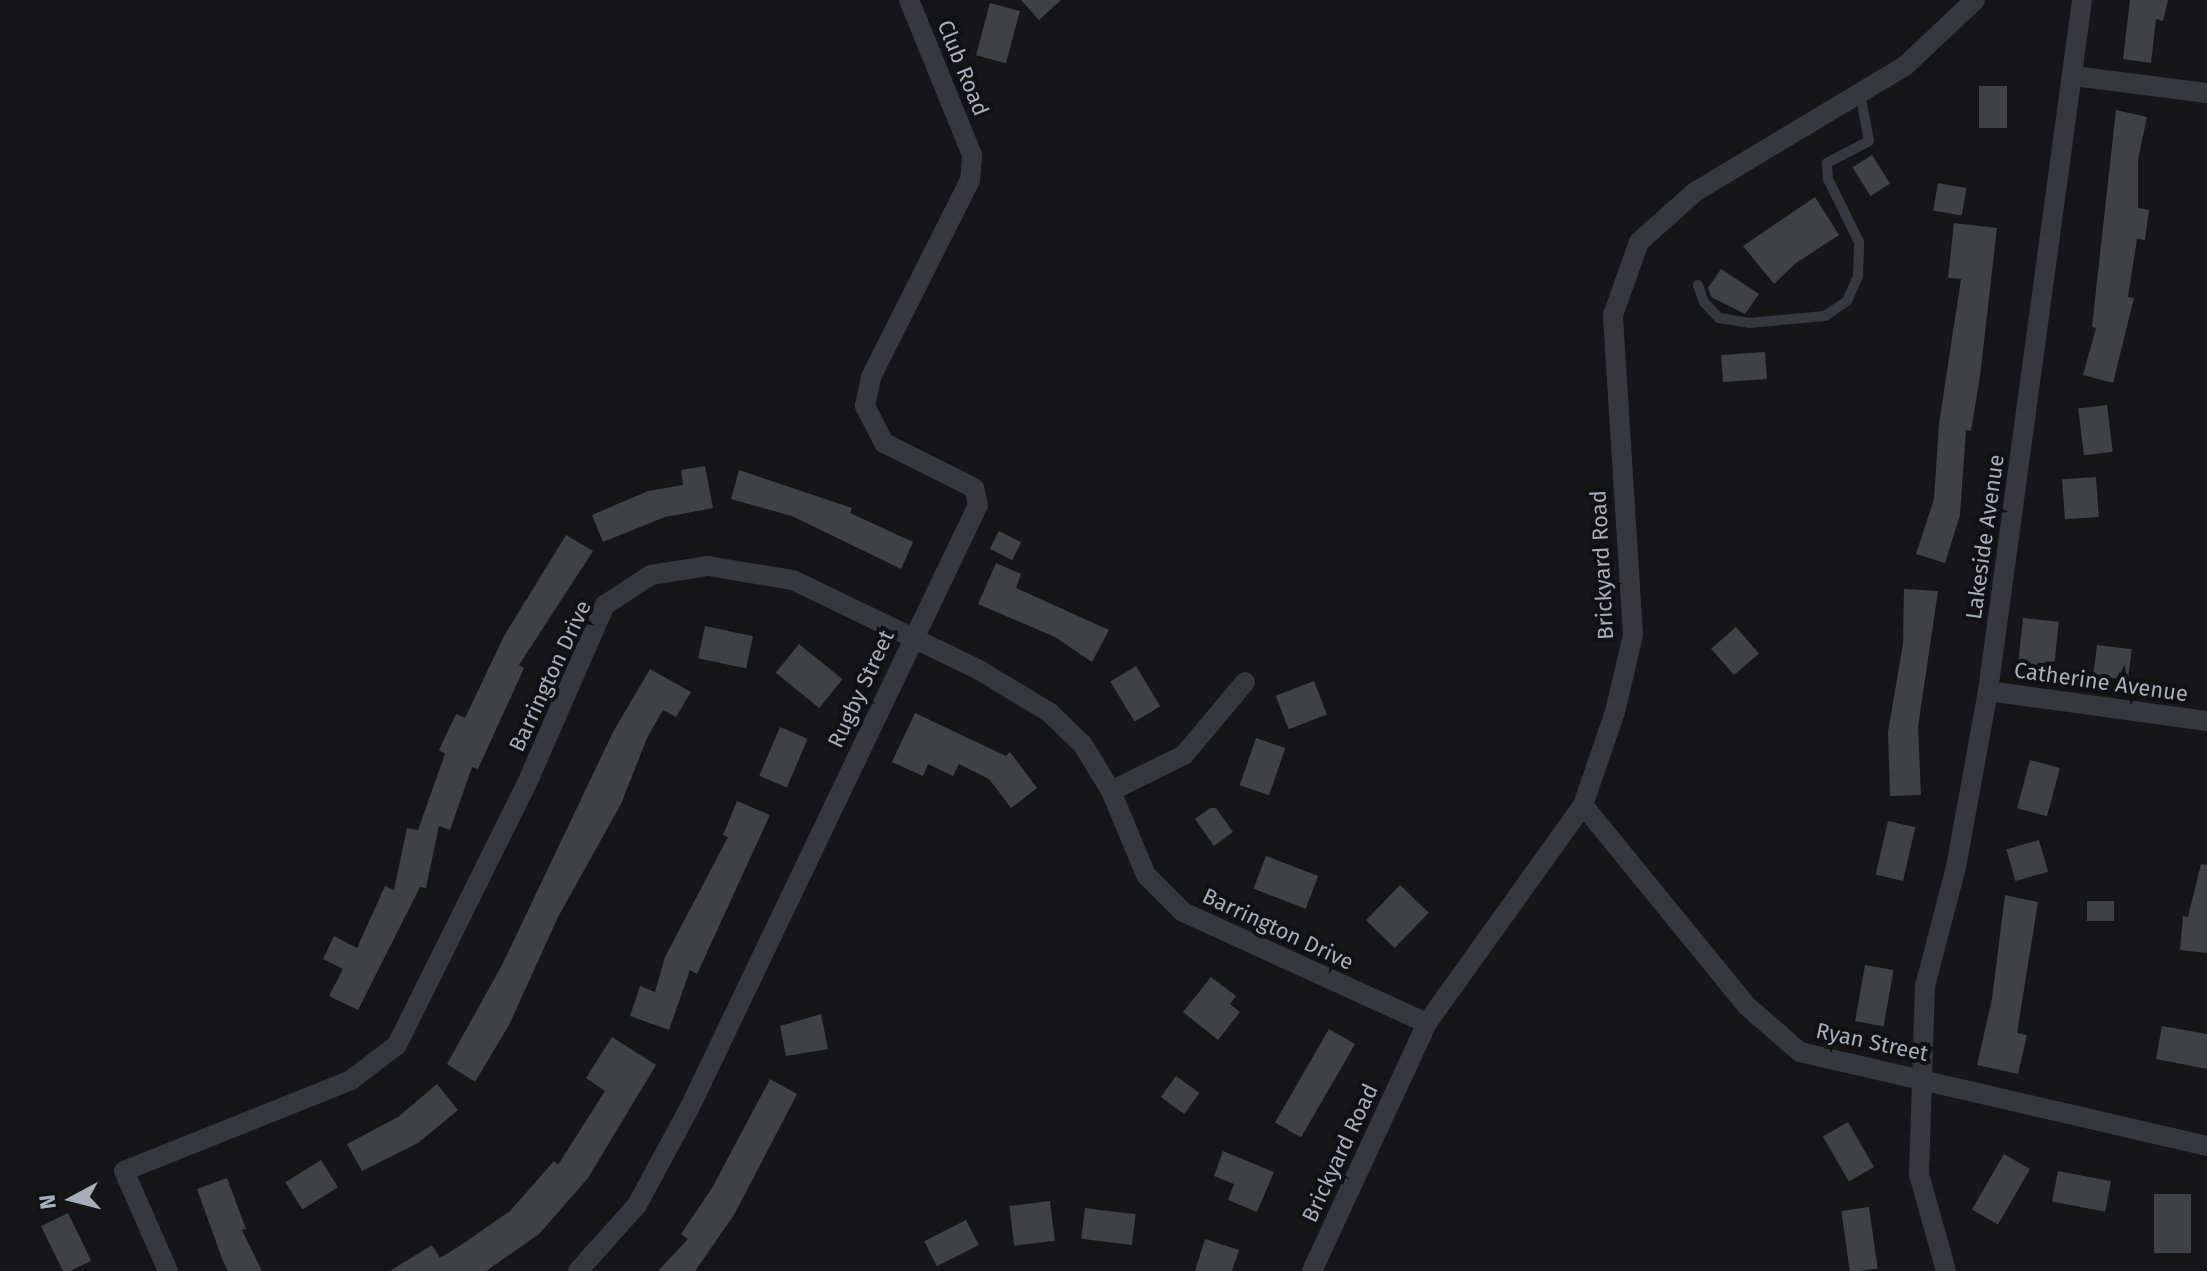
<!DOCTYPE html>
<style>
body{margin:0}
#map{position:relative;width:2207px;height:1271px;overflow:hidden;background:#161618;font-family:"Fira Sans",sans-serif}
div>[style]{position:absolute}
.building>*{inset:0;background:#404145;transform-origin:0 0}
.lane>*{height:10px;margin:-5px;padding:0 5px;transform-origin:5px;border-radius:5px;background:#37383d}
.street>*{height:20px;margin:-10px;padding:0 10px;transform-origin:10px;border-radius:10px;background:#37383d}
span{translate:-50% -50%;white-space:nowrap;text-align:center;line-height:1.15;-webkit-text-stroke:8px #111113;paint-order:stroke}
.street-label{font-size:22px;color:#a8adb8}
.north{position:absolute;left:32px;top:1159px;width:80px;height:80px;-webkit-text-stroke:6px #111113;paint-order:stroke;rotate:263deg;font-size:22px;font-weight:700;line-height:32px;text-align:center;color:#a8adb8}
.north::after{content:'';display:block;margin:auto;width:28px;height:36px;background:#a8adb8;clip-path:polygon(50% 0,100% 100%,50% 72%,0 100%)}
</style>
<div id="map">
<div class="building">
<i style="clip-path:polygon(1021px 0,1061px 0,1039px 20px)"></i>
<i style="clip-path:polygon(2130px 0,2168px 0,2163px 21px,2156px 19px,2151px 63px,2123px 59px)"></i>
<i style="left:990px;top:3px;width:31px;height:54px;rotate:15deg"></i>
<i style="left:1979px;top:86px;width:28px;height:42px"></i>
<i style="clip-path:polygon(2116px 110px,2147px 117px,2138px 160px,2138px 208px,2149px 210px,2145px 240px,2137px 239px,2128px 297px,2134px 298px,2113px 383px,2083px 375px,2096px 328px,2092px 327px)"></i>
<i style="left:1872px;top:155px;width:34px;height:23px;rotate:58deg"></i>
<i style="left:1938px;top:183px;width:29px;height:28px;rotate:10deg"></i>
<i style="clip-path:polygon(1815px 197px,1839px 235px,1796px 263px,1774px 284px,1743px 246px)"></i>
<i style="clip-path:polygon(1954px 223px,1997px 228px,1980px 376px,1971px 431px,1966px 430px,1960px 515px,1945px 563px,1916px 554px,1934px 499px,1939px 424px,1961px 279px,1948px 278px)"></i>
<i style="clip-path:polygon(1721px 269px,1759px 294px,1745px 314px,1711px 297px,1708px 288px)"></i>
<i style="left:1765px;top:352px;width:27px;height:44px;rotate:86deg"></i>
<i style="left:2107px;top:405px;width:47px;height:29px;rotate:83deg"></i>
<i style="clip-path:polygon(705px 466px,713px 508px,665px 517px,603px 542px,592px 515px,648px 491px,683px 485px,681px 470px)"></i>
<i style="clip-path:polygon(739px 470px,852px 508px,850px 513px,913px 542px,901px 569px,792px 516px,731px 499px)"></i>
<i style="left:2096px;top:477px;width:40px;height:34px;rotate:86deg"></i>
<i style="left:999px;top:531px;width:25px;height:20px;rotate:27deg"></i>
<i style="clip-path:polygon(566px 535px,593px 551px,519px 665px,524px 668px,478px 769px,472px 767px,450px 830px,439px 826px,426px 888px,420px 887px,358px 1010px,329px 996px,343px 969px,323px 959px,334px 936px,357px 948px,385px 886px,394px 890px,407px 828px,418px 830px,445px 754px,439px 750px,456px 714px,465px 718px,504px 636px)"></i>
<i style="clip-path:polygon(996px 563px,1021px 574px,1016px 588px,1109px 630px,1092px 662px,1055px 637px,978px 604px)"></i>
<i style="clip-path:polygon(1904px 589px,1938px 591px,1918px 727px,1921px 795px,1890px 796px,1888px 732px,1903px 644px)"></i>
<i style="left:2023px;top:618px;width:36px;height:50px;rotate:6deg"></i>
<i style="left:705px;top:626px;width:49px;height:33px;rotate:12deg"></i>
<i style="left:1736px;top:627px;width:35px;height:33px;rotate:49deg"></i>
<i style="left:799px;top:644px;width:56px;height:37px;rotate:39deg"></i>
<i style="left:2097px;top:645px;width:35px;height:31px;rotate:7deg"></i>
<i style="left:1136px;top:666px;width:47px;height:30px;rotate:59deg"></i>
<i style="clip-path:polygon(650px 669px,691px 692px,676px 717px,663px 710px,647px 738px,621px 804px,558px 917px,509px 1025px,475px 1082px,447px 1064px,502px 965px,613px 732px)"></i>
<i style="left:1314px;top:681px;width:36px;height:41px;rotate:69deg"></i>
<i style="clip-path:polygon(915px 713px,1006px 756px,1010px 752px,1037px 788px,1011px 808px,989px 779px,959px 764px,953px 776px,928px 764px,923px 776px,892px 762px)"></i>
<i style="left:780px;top:727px;width:30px;height:53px;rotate:23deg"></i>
<i style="left:1256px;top:738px;width:31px;height:50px;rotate:19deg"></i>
<i style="left:2030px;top:760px;width:31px;height:50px;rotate:15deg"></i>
<i style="clip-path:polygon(737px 801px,770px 815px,697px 974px,690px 970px,669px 1030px,630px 1016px,640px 986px,655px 992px,665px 957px,728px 837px,723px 835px)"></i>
<i style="clip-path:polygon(1210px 808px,1216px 808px,1233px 832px,1214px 846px,1195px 819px)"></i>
<i style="left:1888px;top:821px;width:28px;height:55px;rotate:13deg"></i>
<i style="left:2039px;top:840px;width:33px;height:34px;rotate:74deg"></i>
<i style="left:1266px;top:856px;width:56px;height:35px;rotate:21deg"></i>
<i style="clip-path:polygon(2201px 864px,2207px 865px,2207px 953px,2180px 950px,2183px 916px,2188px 917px)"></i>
<i style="left:1400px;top:885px;width:40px;height:49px;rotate:44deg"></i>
<i style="clip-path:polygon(2005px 895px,2038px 902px,2017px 1033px,2027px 1035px,2018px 1074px,1977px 1065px,1992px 999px)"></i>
<i style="left:2087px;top:901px;width:27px;height:20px"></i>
<i style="left:1865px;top:965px;width:29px;height:57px;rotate:10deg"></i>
<i style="clip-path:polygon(1211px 977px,1236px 996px,1230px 1004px,1240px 1012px,1218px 1040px,1183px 1012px)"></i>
<i style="clip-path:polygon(821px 1014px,828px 1049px,786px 1056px,780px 1026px)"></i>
<i style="clip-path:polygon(2162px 1026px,2207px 1034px,2207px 1069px,2156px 1059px)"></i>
<i style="left:1329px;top:1029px;width:30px;height:108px;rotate:30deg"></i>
<i style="clip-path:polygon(612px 1037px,656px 1065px,588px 1178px,539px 1234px,486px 1271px,390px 1271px,432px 1245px,440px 1258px,461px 1245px,510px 1211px,554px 1161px,558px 1165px,605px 1091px,586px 1078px)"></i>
<i style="left:1176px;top:1076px;width:29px;height:26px;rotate:36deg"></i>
<i style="clip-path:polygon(770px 1079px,797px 1094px,734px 1215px,695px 1271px,658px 1271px,688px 1239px,681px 1234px,712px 1188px)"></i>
<i style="clip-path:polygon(437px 1084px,458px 1110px,418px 1143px,362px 1171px,347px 1144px,398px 1117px)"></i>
<i style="left:1848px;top:1122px;width:52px;height:29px;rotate:60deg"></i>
<i style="clip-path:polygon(1223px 1151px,1274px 1172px,1257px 1212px,1228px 1200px,1234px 1184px,1214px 1176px)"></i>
<i style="left:2004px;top:1154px;width:30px;height:64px;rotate:30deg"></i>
<i style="left:321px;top:1160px;width:32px;height:42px;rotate:58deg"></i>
<i style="left:2058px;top:1171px;width:54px;height:31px;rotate:11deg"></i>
<i style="clip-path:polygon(227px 1178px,246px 1229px,242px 1230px,262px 1271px,228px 1271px,223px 1261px,197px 1189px)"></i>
<i style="left:2154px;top:1194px;width:37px;height:59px"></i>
<i style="left:1050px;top:1201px;width:40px;height:41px;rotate:83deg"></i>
<i style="left:1869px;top:1207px;width:62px;height:28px;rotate:82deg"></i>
<i style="left:1085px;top:1208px;width:51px;height:31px;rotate:7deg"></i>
<i style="left:68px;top:1213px;width:53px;height:30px;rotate:64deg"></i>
<i style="left:966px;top:1220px;width:28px;height:47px;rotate:63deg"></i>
<i style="clip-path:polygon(1205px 1239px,1239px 1250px,1232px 1271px,1195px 1271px)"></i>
</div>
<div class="lane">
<i style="left:1698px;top:285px;width:18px;rotate:71deg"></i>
<i style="left:1704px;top:302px;width:22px;rotate:47deg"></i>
<i style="left:1719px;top:318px;width:30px;rotate:9deg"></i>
<i style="left:1749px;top:323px;width:76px;rotate:-5.3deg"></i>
<i style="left:1825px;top:316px;width:27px;rotate:-34deg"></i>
<i style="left:1847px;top:301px;width:27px;rotate:-66deg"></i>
<i style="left:1858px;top:276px;width:34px;rotate:-88deg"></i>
<i style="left:1859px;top:242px;width:70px;rotate:-116.2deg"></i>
<i style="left:1828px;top:179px;width:16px;rotate:-94deg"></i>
<i style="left:1827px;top:163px;width:47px;rotate:-27.6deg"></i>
<i style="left:1869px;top:141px;width:49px;rotate:-100.6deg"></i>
</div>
<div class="street">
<i style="left:2074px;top:76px;width:134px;rotate:7.3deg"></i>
<i style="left:1988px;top:691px;width:221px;rotate:7.8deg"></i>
<i style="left:1111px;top:791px;width:81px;rotate:-26.3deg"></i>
<i style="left:1184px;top:755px;width:95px;rotate:-50.1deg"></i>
<i style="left:1583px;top:805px;width:259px;rotate:50.8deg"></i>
<i style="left:1747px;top:1006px;width:70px;rotate:41deg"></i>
<i style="left:1800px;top:1052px;width:418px;rotate:13deg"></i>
<i style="left:168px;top:1271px;width:109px;rotate:-113.7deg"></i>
<i style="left:124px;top:1171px;width:245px;rotate:-21.8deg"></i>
<i style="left:351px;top:1080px;width:58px;rotate:-37.3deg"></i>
<i style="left:397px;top:1045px;width:295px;rotate:-63.6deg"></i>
<i style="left:528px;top:781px;width:192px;rotate:-66.4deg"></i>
<i style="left:605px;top:605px;width:55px;rotate:-33.1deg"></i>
<i style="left:651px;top:575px;width:58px;rotate:-9deg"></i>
<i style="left:708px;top:566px;width:86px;rotate:9.4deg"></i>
<i style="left:793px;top:580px;width:207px;rotate:25.8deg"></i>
<i style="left:979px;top:670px;width:82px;rotate:31deg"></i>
<i style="left:1049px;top:712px;width:47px;rotate:44.1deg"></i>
<i style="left:1083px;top:745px;width:54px;rotate:58.7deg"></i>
<i style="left:1111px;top:791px;width:91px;rotate:67.4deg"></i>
<i style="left:1146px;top:875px;width:52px;rotate:45deg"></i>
<i style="left:1183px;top:912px;width:268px;rotate:24.5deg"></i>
<i style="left:578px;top:1271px;width:89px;rotate:-48.2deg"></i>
<i style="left:637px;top:1205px;width:109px;rotate:-61.6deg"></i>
<i style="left:689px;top:1109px;width:670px;rotate:-64.43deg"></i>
<i style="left:978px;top:505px;width:17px;rotate:-103deg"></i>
<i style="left:974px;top:488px;width:101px;rotate:-153.4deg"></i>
<i style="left:884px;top:443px;width:42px;rotate:-117.2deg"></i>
<i style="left:865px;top:406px;width:30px;rotate:-78deg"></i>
<i style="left:871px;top:377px;width:220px;rotate:-63.3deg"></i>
<i style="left:970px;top:180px;width:25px;rotate:-85deg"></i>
<i style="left:972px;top:155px;width:167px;rotate:-112.1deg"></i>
<i style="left:1312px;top:1271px;width:273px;rotate:-65.1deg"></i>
<i style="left:1427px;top:1023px;width:268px;rotate:-54.4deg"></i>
<i style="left:1583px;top:805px;width:98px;rotate:-71deg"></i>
<i style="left:1615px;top:712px;width:79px;rotate:-76.8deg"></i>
<i style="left:1633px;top:635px;width:321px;rotate:-93.6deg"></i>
<i style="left:1613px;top:315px;width:77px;rotate:-70.4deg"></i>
<i style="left:1639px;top:242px;width:75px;rotate:-41.8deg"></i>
<i style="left:1695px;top:192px;width:245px;rotate:-31deg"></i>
<i style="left:1905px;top:66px;width:96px;rotate:-43.3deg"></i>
<i style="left:1946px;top:1271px;width:101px;rotate:-105.6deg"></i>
<i style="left:1919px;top:1174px;width:188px;rotate:-88.2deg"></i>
<i style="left:1925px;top:986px;width:123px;rotate:-75.4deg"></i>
<i style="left:1956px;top:867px;width:179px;rotate:-79.7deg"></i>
<i style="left:1988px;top:691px;width:697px;rotate:-82.25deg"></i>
</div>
<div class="street-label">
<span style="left:963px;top:68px;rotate:68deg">Club Road</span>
<span style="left:1985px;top:537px;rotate:-82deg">Lakeside Avenue</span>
<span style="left:1602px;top:565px;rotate:-93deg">Brickyard Road</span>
<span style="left:550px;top:676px;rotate:-65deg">Barrington Drive</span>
<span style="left:2101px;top:682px;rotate:8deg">Catherine Avenue</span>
<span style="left:861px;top:689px;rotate:-65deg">Rugby Street</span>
<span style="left:1278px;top:929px;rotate:25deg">Barrington Drive</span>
<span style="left:1872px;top:1042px;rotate:12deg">Ryan Street</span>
<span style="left:1340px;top:1153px;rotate:-65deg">Brickyard Road</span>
</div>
<div class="north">N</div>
</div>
